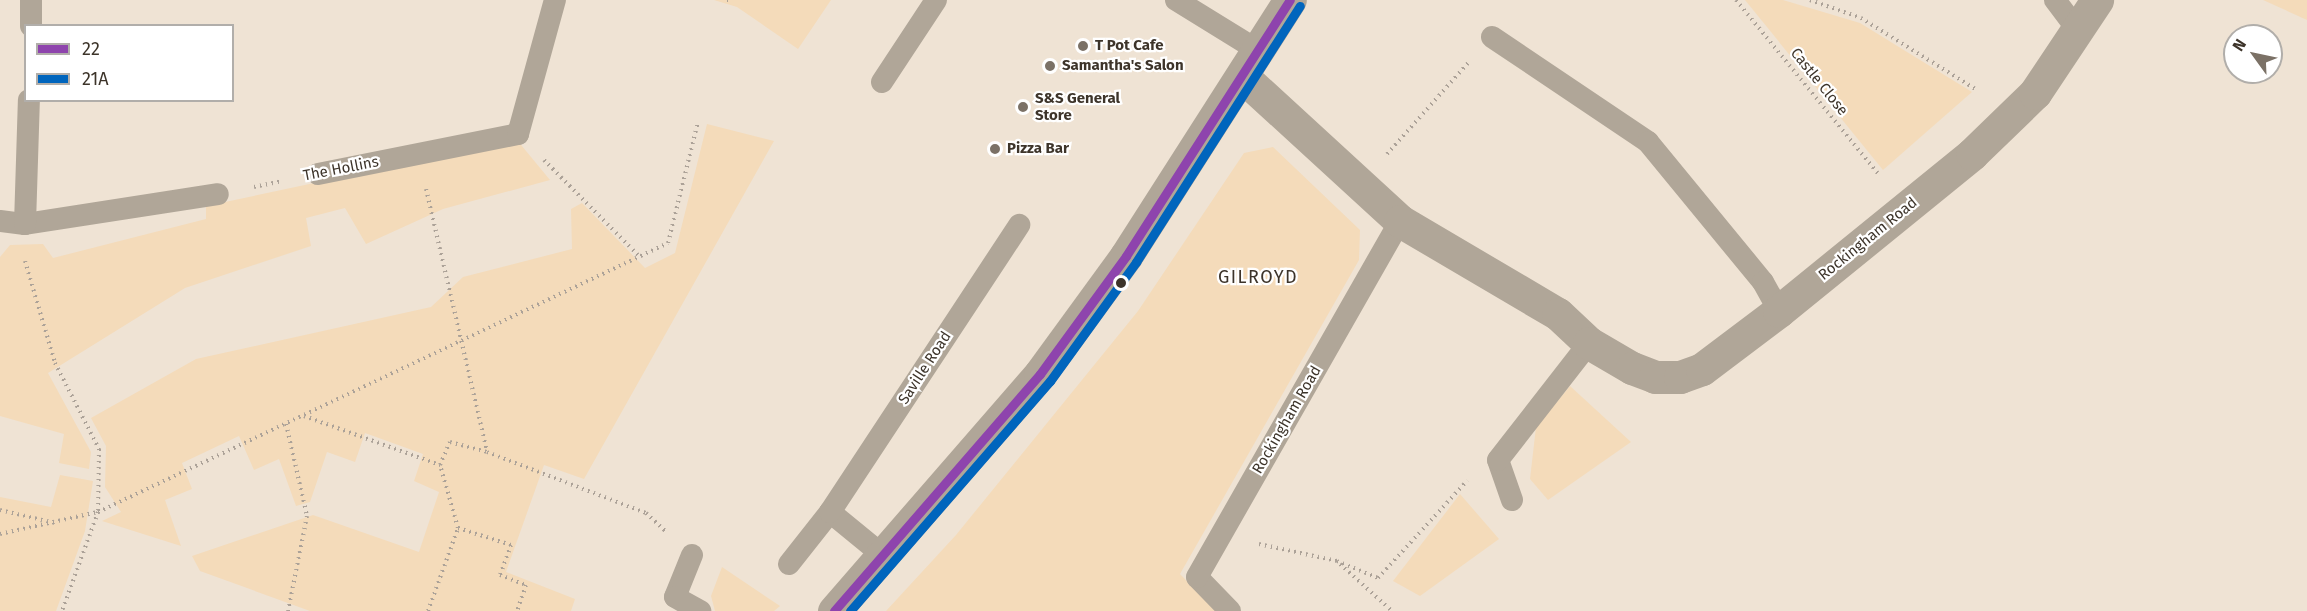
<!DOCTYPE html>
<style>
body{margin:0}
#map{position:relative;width:2307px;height:611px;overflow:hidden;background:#efe3d4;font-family:"Fira Sans",sans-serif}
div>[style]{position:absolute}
.green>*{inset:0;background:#f4dbba}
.path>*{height:4px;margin-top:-2px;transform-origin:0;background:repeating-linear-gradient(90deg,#aca298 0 1.5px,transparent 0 6px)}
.service>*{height:22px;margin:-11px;padding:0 11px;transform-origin:11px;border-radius:11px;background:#b0a698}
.minor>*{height:33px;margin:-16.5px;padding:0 16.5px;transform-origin:16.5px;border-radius:16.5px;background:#b0a698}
.bus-1>*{height:9px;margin:-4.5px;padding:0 4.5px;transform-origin:4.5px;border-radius:4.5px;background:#8e44ad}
.bus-2>*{height:9px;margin:-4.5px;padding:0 4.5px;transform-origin:4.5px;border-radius:4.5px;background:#0065bd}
.dots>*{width:16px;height:16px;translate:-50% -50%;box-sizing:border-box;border:3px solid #fff;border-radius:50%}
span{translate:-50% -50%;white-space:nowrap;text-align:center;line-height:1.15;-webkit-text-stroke:4.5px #fff;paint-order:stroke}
.poi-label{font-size:15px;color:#3d342a;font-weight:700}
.left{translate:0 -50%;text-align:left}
.street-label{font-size:15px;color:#3d342a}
.quarter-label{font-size:18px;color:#3d342a;letter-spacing:1.5px}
.legend{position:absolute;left:24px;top:24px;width:210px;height:78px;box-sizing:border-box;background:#fff;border:2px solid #b1aeaa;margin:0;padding:8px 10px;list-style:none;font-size:18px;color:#3d342a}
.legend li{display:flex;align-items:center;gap:12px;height:30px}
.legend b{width:30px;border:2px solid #b1aeaa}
.north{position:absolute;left:2223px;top:24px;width:60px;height:60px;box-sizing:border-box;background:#fff;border:2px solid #b1aeaa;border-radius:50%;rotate:303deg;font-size:16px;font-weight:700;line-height:24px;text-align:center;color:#3d342a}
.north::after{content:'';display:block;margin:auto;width:21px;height:27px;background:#7b7166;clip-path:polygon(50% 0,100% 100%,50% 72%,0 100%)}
</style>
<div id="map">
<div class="green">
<i style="clip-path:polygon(714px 0,831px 0,798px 49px,737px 7px)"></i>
<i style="clip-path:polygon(1745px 0,1783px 0,1860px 23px,1972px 92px,1883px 170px)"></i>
<i style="clip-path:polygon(2263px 0,2307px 0,2307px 20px)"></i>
<i style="clip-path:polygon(707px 124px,774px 141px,584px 479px,544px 465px,506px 572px,575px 599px,571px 611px,310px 611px,200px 571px,192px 556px,313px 515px,419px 552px,439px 492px,414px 481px,423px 454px,365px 433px,355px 462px,327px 452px,310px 502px,296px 506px,279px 459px,254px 470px,239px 436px,182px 463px,192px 489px,165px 500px,181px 546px,102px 521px,121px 512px,105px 487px,106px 446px,91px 418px,196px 359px,431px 307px,463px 277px,572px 249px,571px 209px,582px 203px,645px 268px,675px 253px)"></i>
<i style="clip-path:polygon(517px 140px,550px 180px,443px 209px,366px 244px,345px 208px,306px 218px,311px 246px,185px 288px,48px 373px,91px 452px,89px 469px,59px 463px,64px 434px,0 416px,0 257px,10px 245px,43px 244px,53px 258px,206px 219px,206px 206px)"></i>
<i style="clip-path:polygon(1273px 147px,1360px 230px,1359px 260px,1180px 574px,1216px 611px,886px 611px,956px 535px,1138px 311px,1244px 153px)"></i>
<i style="clip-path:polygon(1570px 386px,1631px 442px,1548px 500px,1530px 479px,1536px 427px)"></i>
<i style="clip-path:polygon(60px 475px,93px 481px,85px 531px,56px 611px,0 611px,0 497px,51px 507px)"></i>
<i style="clip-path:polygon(1460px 494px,1499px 539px,1420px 596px,1393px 581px)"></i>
<i style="clip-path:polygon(722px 567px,780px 606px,774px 611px,715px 611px,711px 596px)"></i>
</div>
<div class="path">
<i style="left:727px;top:0;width:1px"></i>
<i style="left:1736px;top:0;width:226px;rotate:50.7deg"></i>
<i style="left:1810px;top:0;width:54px;rotate:19.4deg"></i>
<i style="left:1861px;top:18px;width:137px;rotate:31.8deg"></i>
<i style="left:1387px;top:154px;width:122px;rotate:-48.3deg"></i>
<i style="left:544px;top:160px;width:136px;rotate:45.3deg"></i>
<i style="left:254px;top:187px;width:29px;rotate:-12deg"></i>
<i style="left:426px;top:189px;width:270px;rotate:76.9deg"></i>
<i style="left:487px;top:452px;width:170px;rotate:21deg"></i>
<i style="left:646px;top:513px;width:26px;rotate:43deg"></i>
<i style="left:25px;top:261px;width:106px;rotate:73.6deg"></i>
<i style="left:55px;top:363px;width:97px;rotate:62.9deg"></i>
<i style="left:99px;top:449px;width:63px;rotate:90.9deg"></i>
<i style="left:98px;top:512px;width:105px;rotate:110deg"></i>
<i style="left:304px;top:416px;width:145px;rotate:19.8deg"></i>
<i style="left:440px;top:465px;width:25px;rotate:-67deg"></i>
<i style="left:450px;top:442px;width:38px;rotate:15deg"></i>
<i style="left:286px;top:424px;width:94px;rotate:77.1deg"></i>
<i style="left:307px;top:516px;width:97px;rotate:101.3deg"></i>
<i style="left:0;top:510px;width:57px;rotate:13.3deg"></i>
<i style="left:458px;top:528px;width:56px;rotate:17.8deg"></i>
<i style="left:511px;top:545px;width:32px;rotate:110deg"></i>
<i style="left:500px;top:575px;width:28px;rotate:21deg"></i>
<i style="left:526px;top:585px;width:28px;rotate:109deg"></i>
<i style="left:0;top:534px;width:100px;rotate:-12.7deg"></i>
<i style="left:98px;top:512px;width:630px;rotate:-25.26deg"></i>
<i style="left:668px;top:243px;width:125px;rotate:-76.1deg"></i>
<i style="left:1259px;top:544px;width:80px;rotate:12.3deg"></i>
<i style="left:1337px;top:561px;width:44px;rotate:22.5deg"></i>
<i style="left:1378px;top:578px;width:132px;rotate:-47.5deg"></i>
<i style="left:1340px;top:564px;width:70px;rotate:42.1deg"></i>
<i style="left:428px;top:611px;width:88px;rotate:-70.1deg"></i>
<i style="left:458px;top:528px;width:66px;rotate:-105.9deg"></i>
</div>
<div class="service">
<i style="left:1176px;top:0;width:97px;rotate:31.6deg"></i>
<i style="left:2055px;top:0;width:40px;rotate:53deg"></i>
<i style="left:31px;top:26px;width:26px;rotate:-90deg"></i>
<i style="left:1492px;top:37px;width:188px;rotate:33.9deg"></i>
<i style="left:1648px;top:142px;width:181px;rotate:50.6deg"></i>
<i style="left:1763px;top:282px;width:33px;rotate:61deg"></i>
<i style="left:882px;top:82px;width:98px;rotate:-56.6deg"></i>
<i style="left:318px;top:174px;width:204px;rotate:-11.3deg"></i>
<i style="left:518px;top:134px;width:139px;rotate:-74.6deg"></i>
<i style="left:0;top:221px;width:25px;rotate:7deg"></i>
<i style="left:25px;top:224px;width:195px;rotate:-8.8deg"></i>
<i style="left:25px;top:224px;width:124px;rotate:-88.2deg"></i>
<i style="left:1512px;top:500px;width:42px;rotate:-109.3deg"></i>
<i style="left:1498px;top:460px;width:148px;rotate:-52.1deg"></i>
<i style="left:830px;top:512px;width:71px;rotate:39.3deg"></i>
<i style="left:692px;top:555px;width:45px;rotate:112deg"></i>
<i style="left:675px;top:597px;width:29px;rotate:29deg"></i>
<i style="left:789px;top:564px;width:66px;rotate:-51.7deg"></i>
<i style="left:830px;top:512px;width:344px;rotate:-56.6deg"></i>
<i style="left:1230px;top:611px;width:47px;rotate:-134.1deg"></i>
<i style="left:1197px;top:577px;width:410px;rotate:-60.3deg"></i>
</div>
<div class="minor">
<i style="left:1242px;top:76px;width:214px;rotate:42.5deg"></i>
<i style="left:1400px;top:221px;width:183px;rotate:30.5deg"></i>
<i style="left:1558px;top:314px;width:42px;rotate:43.1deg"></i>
<i style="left:1589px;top:343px;width:50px;rotate:30.2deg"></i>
<i style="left:1632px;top:368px;width:25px;rotate:21deg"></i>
<i style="left:1655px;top:377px;width:25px"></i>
<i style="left:1680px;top:377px;width:23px;rotate:-20deg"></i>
<i style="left:1702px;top:369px;width:96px;rotate:-37deg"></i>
<i style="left:1779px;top:311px;width:249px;rotate:-39.1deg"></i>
<i style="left:1972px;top:154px;width:88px;rotate:-44.1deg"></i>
<i style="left:2035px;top:93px;width:112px;rotate:-56.3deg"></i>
<i style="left:834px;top:611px;width:314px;rotate:-49deg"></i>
<i style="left:1040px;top:374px;width:146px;rotate:-53.9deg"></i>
<i style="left:1126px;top:256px;width:304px;rotate:-57.4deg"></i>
</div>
<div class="bus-1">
<i style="left:834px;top:611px;width:314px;rotate:-49deg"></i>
<i style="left:1040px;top:374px;width:146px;rotate:-53.9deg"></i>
<i style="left:1126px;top:256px;width:304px;rotate:-57.4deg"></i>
</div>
<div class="bus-2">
<i style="left:850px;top:611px;width:305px;rotate:-49deg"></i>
<i style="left:1050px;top:381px;width:147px;rotate:-54.1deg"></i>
<i style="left:1136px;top:262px;width:304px;rotate:-57.4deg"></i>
</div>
<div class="dots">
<i style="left:1083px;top:46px;background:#7b7166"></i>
<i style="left:1050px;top:66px;background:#7b7166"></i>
<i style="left:1023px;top:107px;background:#7b7166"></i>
<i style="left:995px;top:149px;background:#7b7166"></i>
<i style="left:1121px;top:283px;background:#3d342a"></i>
</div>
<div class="poi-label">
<span class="left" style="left:1095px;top:46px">T Pot Cafe</span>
<span class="left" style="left:1062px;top:66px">Samantha's Salon</span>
<span class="left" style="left:1035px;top:107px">S&amp;S General<br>Store</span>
<span class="left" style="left:1007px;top:149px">Pizza Bar</span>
</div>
<div class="street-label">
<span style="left:1819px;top:82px;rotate:51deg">Castle Close</span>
<span style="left:341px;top:169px;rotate:-11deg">The Hollins</span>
<span style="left:1868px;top:239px;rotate:-39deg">Rockingham Road</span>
<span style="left:925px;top:368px;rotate:-57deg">Saville Road</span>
<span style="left:1287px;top:420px;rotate:-60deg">Rockingham Road</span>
</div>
<div class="quarter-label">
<span style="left:1258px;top:277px">GILROYD</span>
</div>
<ul class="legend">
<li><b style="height:8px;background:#8e44ad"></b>22</li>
<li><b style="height:8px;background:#0065bd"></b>21A</li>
</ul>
<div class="north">N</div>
</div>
